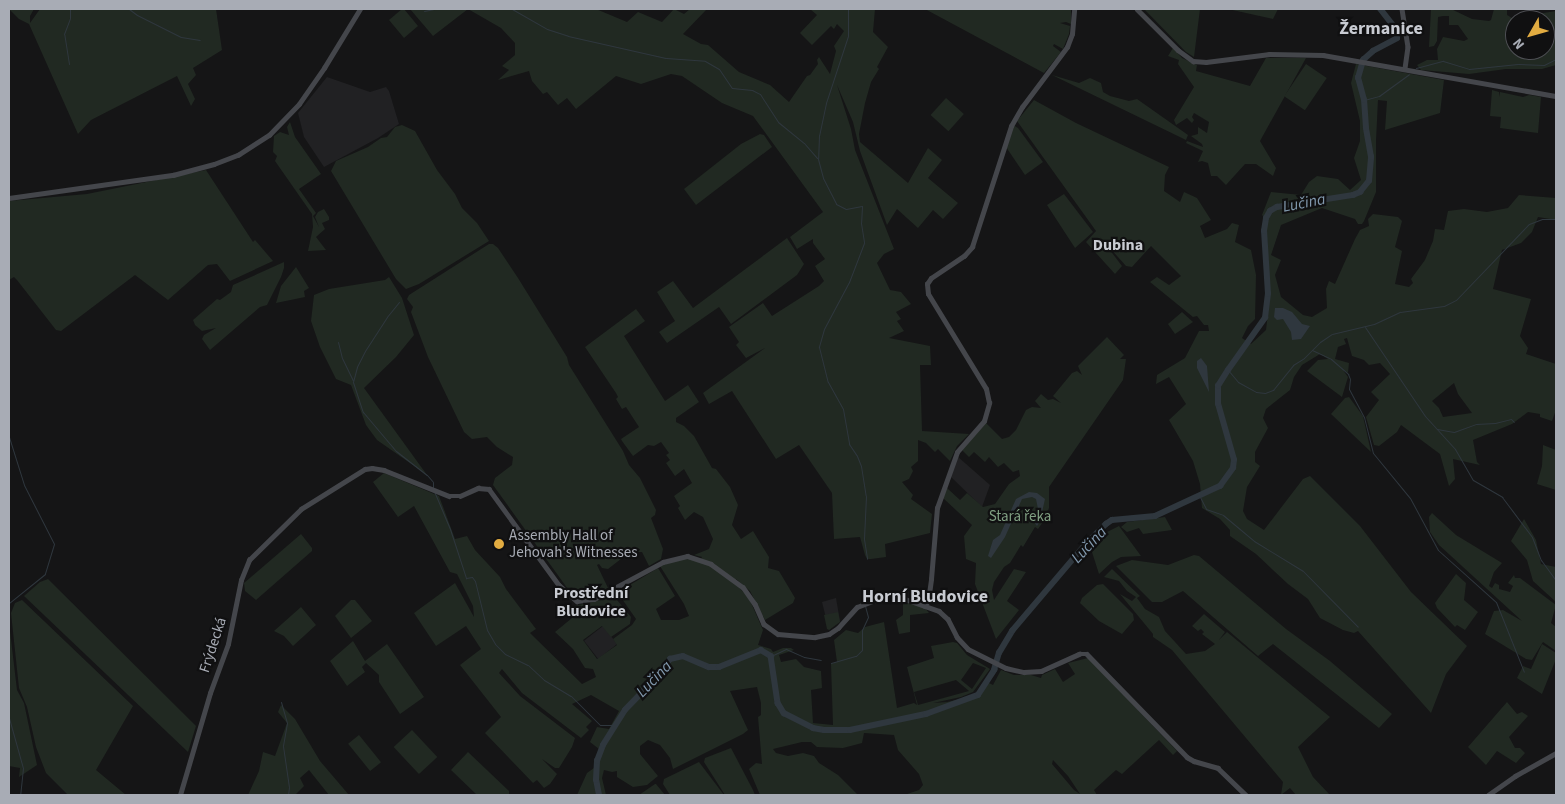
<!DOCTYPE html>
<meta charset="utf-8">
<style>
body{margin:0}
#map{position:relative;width:1565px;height:804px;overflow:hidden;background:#151516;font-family:"Source Sans 3",sans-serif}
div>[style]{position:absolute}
.built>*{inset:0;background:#212123;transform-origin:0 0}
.green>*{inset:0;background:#212922;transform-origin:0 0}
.water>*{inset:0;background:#2f373e}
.stream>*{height:1px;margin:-0.5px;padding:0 0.5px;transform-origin:0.5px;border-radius:0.5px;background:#2f373e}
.river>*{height:5.5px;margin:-2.75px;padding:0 2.75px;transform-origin:2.75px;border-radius:2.75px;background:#2f373e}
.secondary>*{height:4.5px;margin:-2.25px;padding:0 2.25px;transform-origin:2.25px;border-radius:2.25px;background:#44464b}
.dots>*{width:14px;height:14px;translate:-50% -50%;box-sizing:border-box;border:2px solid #101011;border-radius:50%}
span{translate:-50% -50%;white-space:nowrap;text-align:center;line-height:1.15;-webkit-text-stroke:4.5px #101011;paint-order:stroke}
.park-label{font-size:15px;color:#809f82}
.poi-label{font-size:15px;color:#a8acb5}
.left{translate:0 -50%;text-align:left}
.street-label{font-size:15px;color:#a8acb5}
.water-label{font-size:16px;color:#8299ae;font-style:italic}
.neighbourhood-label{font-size:16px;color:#c8cbd2;font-weight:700}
.quarter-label{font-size:18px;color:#c8cbd2;font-weight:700}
.frame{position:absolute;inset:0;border:10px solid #a8acb5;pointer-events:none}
.north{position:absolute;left:1505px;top:10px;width:50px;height:50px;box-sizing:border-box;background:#101011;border:1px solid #4d4e53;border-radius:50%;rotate:232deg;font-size:14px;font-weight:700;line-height:20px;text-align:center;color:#a8acb5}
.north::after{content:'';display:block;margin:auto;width:18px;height:22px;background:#e2ac41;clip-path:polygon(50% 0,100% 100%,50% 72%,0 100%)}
</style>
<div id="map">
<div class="built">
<i style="clip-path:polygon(327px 77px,370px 92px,386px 87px,389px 91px,399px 124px,378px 138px,324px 167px,304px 137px,298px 113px)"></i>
<i style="clip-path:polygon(957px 456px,990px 485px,982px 507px,951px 477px)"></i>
<i style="clip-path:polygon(836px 598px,840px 621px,829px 630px,822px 602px)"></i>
<i style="left:603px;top:626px;width:23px;height:24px;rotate:52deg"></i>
</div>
<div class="green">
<i style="clip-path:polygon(9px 9px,34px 9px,30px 16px,30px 23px,40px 9px,216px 9px,222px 50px,193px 68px,196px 75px,188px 84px,195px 99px,191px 106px,177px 76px,91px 120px,78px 134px,29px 24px,19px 19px)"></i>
<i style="clip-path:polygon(402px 9px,404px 9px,418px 26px,404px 38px,389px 20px)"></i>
<i style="clip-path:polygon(410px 9px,596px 9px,627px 22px,638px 12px,662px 22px,674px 9px,684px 14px,690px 9px,707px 9px,683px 34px,701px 44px,708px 45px,739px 72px,770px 85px,789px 102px,807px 76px,810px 75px,818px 64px,817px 60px,819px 57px,830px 74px,836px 51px,834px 46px,844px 31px,837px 24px,834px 29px,831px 26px,812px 45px,800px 33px,817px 15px,810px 9px,875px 9px,873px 32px,888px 47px,877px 67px,879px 69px,871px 82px,865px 103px,859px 134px,860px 142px,908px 183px,928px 148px,942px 160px,928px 178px,958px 203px,943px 219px,933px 210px,918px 228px,897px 209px,887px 225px,860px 151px,853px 122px,837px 85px,851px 129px,855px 150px,894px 249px,884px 254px,877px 263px,890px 290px,901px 292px,911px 304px,896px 312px,901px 319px,897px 321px,904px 331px,889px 338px,930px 346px,931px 365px,920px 365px,922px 431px,969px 434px,957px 446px,950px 461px,938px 449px,935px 452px,926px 443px,918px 440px,918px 461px,911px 467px,913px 471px,909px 479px,902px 482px,913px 495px,911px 499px,932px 514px,930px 533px,885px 544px,886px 557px,871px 559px,867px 559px,865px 555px,860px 537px,834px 539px,832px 493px,799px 445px,776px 459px,732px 391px,709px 404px,703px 393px,765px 348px,746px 358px,736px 345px,739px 342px,729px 327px,763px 303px,772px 316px,819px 286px,824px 281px,815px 266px,825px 259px,813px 243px,813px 239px,797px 249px,790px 237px,823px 212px,753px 116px,722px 103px,682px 76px,671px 74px,641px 84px,616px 76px,576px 109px,567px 98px,558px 105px,547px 92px,543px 94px,532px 81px,529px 71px,498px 80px,509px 70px,502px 66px,515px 55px,515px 43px,501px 28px,468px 9px,433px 36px)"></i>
<i style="clip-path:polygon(925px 9px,1071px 9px,1071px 24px,1066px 22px,1060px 23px,1070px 26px,1069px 34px,1063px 49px,1054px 44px,1053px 46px,1061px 52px,1044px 73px)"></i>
<i style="clip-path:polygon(1144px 9px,1200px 9px,1194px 57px,1186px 52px)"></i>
<i style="clip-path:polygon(1228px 9px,1278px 9px,1273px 19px)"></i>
<i style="clip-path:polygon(evenodd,1431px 9px,1451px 9px,1472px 19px,1489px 21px,1491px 20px,1494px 9px,1507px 9px,1507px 15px,1512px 18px,1556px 11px,1556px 65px,1542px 69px,1506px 69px,1469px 74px,1421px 70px,1417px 65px,1427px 60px,1438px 60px,1437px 49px,1443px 37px,1464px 41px,1468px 39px,1458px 25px,1449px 25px,1449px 16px,1443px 16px,1438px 17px,1437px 41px,1434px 46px,1429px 47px,1431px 9px,1515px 20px,1545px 20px,1545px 50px,1515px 50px,1515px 20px)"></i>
<i style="clip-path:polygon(1173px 48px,1182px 58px,1197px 65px,1196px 71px,1250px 86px,1266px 58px,1306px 58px,1260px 141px,1276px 168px,1273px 176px,1256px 164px,1245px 164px,1226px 185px,1217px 176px,1211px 176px,1208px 163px,1202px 161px,1198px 162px,1203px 151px,1186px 143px,1187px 141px,1203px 147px,1202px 144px,1191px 136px,1198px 134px,1198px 127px,1207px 133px,1209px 122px,1194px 113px,1192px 117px,1194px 120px,1192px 123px,1187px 118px,1176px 125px,1174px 120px,1194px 87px,1178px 64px,1179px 60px,1168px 56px)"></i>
<i style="left:1306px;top:64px;width:25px;height:39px;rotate:34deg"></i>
<i style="clip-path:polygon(evenodd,1356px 64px,1444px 80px,1440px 113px,1385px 130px,1387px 101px,1378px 100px,1376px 141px,1376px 192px,1364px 221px,1362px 224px,1358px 224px,1355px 219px,1322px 208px,1281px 225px,1271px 255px,1281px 260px,1275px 275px,1281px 297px,1303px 315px,1312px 317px,1327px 308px,1326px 289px,1329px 281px,1335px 284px,1355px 239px,1360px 230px,1369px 226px,1368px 219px,1373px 214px,1398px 217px,1402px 221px,1395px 247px,1402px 251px,1395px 284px,1409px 287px,1413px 283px,1411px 279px,1425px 260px,1433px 241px,1435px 229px,1444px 230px,1448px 211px,1464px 209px,1487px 212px,1508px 208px,1519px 195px,1556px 198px,1556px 220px,1538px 217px,1532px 232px,1521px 243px,1502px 250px,1493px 289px,1531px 299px,1520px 336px,1528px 348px,1526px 354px,1556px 364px,1556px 410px,1552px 421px,1540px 417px,1540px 414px,1528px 412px,1512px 424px,1473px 440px,1477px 462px,1480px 465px,1453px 459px,1455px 479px,1449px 486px,1440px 454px,1401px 425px,1397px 432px,1379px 446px,1374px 445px,1366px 417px,1379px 400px,1371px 392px,1390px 374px,1380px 363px,1369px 365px,1364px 360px,1352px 356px,1347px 338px,1344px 339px,1346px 344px,1338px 347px,1335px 359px,1349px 363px,1348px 373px,1343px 370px,1348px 377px,1342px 397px,1307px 371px,1318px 360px,1328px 359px,1320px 354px,1302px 365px,1294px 377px,1290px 390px,1266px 409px,1263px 418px,1268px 428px,1255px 452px,1255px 462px,1260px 466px,1247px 487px,1243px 511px,1247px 519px,1264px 530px,1303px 479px,1310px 476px,1360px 526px,1411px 592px,1467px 646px,1446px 674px,1431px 713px,1358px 631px,1354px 633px,1343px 630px,1320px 618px,1308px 599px,1288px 584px,1256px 554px,1230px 536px,1230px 530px,1220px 519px,1202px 508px,1200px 484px,1193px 461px,1169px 420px,1186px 404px,1169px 377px,1156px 384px,1157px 375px,1185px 358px,1199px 331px,1209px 331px,1208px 325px,1204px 325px,1197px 316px,1193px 317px,1150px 282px,1157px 277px,1169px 285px,1181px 276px,1151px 246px,1132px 267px,1126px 266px,1100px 237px,1122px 266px,1115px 274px,1086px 242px,1096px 231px,1017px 121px,1034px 100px,1076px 123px,1169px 167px,1165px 175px,1164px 191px,1180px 202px,1184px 192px,1197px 198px,1211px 220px,1200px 226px,1205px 238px,1227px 229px,1232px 223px,1239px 225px,1235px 242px,1251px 250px,1256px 275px,1255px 319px,1248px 326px,1242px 338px,1251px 344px,1266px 330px,1270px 296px,1266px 219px,1262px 215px,1271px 192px,1301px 195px,1309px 182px,1317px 176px,1338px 179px,1350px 190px,1361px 180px,1354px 158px,1360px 141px,1360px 121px,1351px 83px,1356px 64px,1454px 383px,1458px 394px,1472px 413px,1443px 417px,1439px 408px,1432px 401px,1454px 383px)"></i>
<i style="clip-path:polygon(1052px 75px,1079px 83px,1090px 78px,1101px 83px,1103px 92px,1110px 96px,1129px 101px,1137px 99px,1188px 135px,1186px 140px)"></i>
<i style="clip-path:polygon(1492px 90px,1499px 92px,1500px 97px,1500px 92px,1523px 97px,1529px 95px,1541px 97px,1538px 133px,1500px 128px,1501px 117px,1490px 116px)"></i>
<i style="left:946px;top:98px;width:24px;height:23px;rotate:42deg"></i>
<i style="clip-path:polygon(290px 122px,295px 137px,321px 174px,299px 189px,316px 213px,313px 216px,319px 227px,315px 217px,318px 212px,324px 209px,329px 217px,329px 220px,322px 223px,325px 229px,316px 237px,326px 250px,308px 251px,313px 227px,312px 214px,275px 161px,277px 156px,273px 152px,274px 136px,280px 132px,289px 135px,287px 127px)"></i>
<i style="clip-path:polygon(402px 125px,415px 131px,437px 170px,455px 194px,462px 208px,477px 223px,489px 241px,419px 284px,406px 289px,396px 279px,331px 171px,336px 161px,368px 147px,381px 138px,387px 137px,395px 127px)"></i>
<i style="clip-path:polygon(1013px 125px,1018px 128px,1043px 162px,1025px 175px,1006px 147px)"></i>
<i style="clip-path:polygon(760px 134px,764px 135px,772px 147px,696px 205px,684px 189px,741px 144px)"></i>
<i style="clip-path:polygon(206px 170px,253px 242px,255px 240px,273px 261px,230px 281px,217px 264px,208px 265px,168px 300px,135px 275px,61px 331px,56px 330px,17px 280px,14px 277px,9px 280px,9px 201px,87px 194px)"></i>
<i style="clip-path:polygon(1064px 194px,1093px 232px,1075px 248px,1047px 205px)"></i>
<i style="clip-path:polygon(787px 238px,804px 264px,797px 275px,731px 324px,719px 307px,667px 343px,659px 332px,675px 321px,657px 292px,673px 281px,693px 308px)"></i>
<i style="clip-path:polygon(489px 244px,493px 244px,498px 248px,518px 278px,567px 357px,569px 365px,623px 451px,629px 465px,640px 478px,656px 510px,655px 515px,651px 518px,663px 549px,661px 559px,649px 566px,642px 552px,630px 552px,608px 569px,602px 568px,599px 564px,597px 565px,608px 588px,592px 596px,582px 598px,570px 592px,493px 485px,495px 478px,512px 465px,513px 457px,497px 447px,487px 437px,472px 439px,464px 432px,428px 357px,411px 312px,413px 307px,407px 299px,409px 295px)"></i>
<i style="clip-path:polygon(284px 262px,284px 268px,281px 277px,267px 305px,260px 307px,210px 350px,202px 339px,204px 335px,216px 328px,202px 331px,195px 325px,193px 320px,217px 299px,220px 300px,231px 292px,233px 285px)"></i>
<i style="clip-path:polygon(296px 267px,309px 288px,304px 291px,305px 297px,276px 303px,281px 286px)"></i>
<i style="clip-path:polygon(389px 277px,402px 298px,414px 335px,396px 357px,364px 388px,427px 475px,377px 440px,366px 425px,351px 385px,336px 379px,320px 347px,311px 321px,314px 295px,329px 289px,385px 280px)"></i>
<i style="clip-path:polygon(evenodd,636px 309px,645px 321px,624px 336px,665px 401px,688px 385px,699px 402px,676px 418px,676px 422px,684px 426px,694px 436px,712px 468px,716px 469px,730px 487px,738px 505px,732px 525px,741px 539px,753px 531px,769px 557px,768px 568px,779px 571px,795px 598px,793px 603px,765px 620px,750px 591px,736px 579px,736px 584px,749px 598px,763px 630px,758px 645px,771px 649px,773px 652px,783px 648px,791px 648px,794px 650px,779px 655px,781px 662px,796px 659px,804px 667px,821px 671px,822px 688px,811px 690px,813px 723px,833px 725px,831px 664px,837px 662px,834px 640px,846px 630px,858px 633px,865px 627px,884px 622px,897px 708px,914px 703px,917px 705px,907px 667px,934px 658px,931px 646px,953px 642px,957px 643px,967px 655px,990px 669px,973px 692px,961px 697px,933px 703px,947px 702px,974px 696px,987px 682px,993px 685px,1001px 670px,1014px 675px,1031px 675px,1041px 678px,1042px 675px,1055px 669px,1063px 682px,1075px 674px,1068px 663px,1088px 658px,1177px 751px,1173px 755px,1159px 740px,1122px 774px,1116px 770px,1094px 790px,1097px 795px,904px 795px,919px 790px,923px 785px,919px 774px,898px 750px,894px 735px,864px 733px,862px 743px,843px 748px,817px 747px,811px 742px,802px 742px,773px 749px,776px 753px,788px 756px,803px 753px,814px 756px,819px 763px,838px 775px,858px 795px,760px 795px,749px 769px,756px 763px,762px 764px,758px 717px,761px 715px,761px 703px,757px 687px,730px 691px,748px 730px,743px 734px,673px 769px,670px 758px,660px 745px,648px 740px,640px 746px,640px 754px,658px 776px,647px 785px,633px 787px,617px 777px,617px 771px,612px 772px,604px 770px,602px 778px,606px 795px,577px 795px,587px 773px,594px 768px,599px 749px,590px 742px,597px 727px,609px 729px,619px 711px,591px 695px,572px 704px,592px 721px,586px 727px,589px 730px,581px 738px,522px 693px,502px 669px,499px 673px,520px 696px,575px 738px,572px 747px,559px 768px,555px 768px,542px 759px,557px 774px,550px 784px,544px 788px,537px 780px,533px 783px,485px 733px,501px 717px,460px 665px,481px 649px,466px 626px,436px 646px,414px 613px,455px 583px,474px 617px,473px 606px,457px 574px,450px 572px,414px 506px,398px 517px,373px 482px,384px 473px,439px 496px,455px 539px,467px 536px,475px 550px,500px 577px,506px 589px,536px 629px,530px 633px,582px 684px,596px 677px,593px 669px,585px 668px,573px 649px,555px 632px,572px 618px,571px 615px,574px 606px,606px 599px,613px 595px,631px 617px,630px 624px,611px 637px,602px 626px,583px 640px,597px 659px,617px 645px,613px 639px,632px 625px,636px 619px,620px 596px,620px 591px,658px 568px,675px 596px,656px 609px,661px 620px,679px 620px,689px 616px,684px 604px,660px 566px,685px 558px,700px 561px,702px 557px,694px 555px,709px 549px,713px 539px,703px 517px,694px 512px,685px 520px,678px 508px,680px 506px,674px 496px,692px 483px,684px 469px,675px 476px,666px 463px,670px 460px,666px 455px,669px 453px,661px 442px,654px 446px,648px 445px,633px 456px,622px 441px,621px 439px,639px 427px,626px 407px,622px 409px,616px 399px,618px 397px,616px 393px,585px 347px,636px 309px,973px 663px,986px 668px,972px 689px,961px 680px,973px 663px,636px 309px,956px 680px,969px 691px,918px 705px,914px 692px,956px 680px,636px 309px,1053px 760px,1068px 776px,1080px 794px,1074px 790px,1052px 764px,1053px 760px)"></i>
<i style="clip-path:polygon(1182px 312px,1193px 322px,1175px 334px,1168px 324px)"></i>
<i style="clip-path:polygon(1107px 337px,1124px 355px,1120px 359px,1126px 359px,1123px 380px,1049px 487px,1049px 508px,1045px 519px,1038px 529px,1035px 527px,1023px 547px,1021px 545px,1010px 563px,1004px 567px,994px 582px,992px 590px,994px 600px,1014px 569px,1026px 572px,1007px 601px,1019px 610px,996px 639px,975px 584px,976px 563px,966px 559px,964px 536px,972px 525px,943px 498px,947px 488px,960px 500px,967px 493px,983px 507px,995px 504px,1009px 484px,1020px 476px,1019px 470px,1013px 472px,1004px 463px,998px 467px,989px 457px,985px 462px,974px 452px,969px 457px,962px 450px,986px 423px,1002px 439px,1009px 437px,1016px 430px,1026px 410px,1032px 407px,1041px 408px,1035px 401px,1041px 394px,1048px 400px,1053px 399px,1061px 403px,1053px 396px,1072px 373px,1077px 371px,1082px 375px,1078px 366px)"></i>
<i style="clip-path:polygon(1349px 397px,1363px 416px,1371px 452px,1331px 414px,1345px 398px)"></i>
<i style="clip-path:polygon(1543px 445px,1556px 450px,1556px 490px,1537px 484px,1542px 466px)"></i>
<i style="clip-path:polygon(1432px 513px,1456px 535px,1502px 563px,1494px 572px,1489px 586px,1492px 588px,1495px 583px,1499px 585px,1499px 589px,1510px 592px,1513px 586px,1508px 583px,1514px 575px,1515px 578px,1520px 578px,1556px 605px,1551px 623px,1556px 627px,1556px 651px,1543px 642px,1532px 660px,1526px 659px,1485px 634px,1494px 611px,1503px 610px,1522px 621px,1439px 545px,1430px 532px,1429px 517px)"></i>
<i style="clip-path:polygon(1165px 517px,1172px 530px,1143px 534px,1139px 528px,1127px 532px,1121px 527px,1127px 522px)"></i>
<i style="clip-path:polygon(1524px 519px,1536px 540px,1541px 564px,1556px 567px,1556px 602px,1533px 581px,1527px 560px,1511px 541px)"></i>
<i style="clip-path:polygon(1119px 526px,1141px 556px,1121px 557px,1112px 562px,1099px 574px,1091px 549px,1105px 533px)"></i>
<i style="clip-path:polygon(301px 534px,312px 548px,312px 551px,256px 600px,245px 591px,244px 583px)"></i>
<i style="clip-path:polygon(1194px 555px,1199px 556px,1286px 629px,1330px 661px,1392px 714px,1379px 728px,1273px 644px,1258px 656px,1183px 591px,1162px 602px,1152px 602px,1116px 566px,1132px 560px,1168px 565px)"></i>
<i style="clip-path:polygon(1112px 569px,1140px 596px,1137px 598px,1145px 609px,1159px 617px,1165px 631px,1186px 654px,1205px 651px,1215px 644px,1202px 634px,1204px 632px,1201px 629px,1198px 631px,1192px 626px,1204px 614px,1225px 632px,1219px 640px,1227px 632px,1330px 717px,1298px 747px,1313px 777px,1330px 795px,1296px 795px,1290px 788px,1281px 795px,1283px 782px,1172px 650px,1153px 637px,1153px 634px,1120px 594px,1132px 601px,1136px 597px,1127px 591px,1119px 581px,1104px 577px)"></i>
<i style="clip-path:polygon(1456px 574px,1466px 583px,1464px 600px,1478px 612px,1465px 630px,1457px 625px,1455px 627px,1437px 608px,1435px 603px)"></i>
<i style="clip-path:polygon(48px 579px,196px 726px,188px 752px,24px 596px,40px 582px)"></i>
<i style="clip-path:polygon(1103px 584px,1133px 614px,1134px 620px,1122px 634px,1099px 621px,1080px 603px,1082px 598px,1097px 585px)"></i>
<i style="clip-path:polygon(22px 600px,133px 706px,96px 770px,126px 795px,68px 795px,46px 773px,36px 747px,27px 707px,19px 688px,11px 613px,15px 603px)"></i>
<i style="clip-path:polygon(351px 600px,355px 600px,372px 621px,351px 638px,335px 616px)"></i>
<i style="clip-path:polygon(903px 600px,926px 609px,929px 613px,910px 615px,910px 632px,899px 634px,896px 620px,903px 615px)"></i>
<i style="clip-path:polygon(301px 607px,316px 625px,293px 646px,284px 636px,274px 631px)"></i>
<i style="clip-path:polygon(838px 612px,840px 622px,829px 630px,827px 629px,824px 615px)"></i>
<i style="clip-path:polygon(9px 623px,17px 690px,24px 703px,37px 765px,19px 777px,20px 768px,9px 766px)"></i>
<i style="clip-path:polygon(353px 641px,365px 661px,387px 644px,424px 697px,400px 714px,379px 682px,379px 675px,366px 663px,362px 667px,365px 672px,347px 686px,330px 661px)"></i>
<i style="clip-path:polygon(1542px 644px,1556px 653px,1556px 659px,1542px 694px,1517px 678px,1523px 666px,1531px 669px)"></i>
<i style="clip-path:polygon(1507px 702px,1517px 714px,1522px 712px,1528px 716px,1509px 737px,1515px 748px,1520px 748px,1525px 753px,1516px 763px,1497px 751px,1486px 765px,1468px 747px)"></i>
<i style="clip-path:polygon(281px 705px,295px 719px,320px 761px,349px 795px,329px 795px,309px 770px,300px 778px,304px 786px,295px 795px,248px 795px,259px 771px,263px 752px,275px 756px,287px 723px,278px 712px)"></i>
<i style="left:412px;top:730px;width:37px;height:25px;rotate:47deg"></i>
<i style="left:359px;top:735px;width:35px;height:14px;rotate:51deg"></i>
<i style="clip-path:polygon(731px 748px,753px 790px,755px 795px,725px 795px,704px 762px,705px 758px)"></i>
<i style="clip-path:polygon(468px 752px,509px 791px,509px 795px,477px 795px,451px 770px)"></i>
<i style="clip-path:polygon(699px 762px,724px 795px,670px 795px,663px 784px,664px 779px)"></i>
<i style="clip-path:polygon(656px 784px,665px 795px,639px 795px,655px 784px)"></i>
</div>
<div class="water">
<i style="clip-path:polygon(1275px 308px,1283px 308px,1292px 312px,1302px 324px,1310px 326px,1301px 339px,1292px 340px,1291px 332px,1283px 319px,1277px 320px,1274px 317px)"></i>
<i style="clip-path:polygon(1201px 358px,1207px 366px,1209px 392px,1197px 368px,1197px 361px)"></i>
<i style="clip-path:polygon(1029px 492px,1037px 493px,1045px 499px,1040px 521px,1037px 526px,1034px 522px,1038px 509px,1036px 499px,1032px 497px,1022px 499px,1005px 537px,991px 558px,988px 556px,993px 540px,1000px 535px,1016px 499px)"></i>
</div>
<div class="stream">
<i style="left:129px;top:9px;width:10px;rotate:37deg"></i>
<i style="left:137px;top:15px;width:49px;rotate:26.6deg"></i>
<i style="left:181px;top:37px;width:19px;rotate:9deg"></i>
<i style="left:512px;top:9px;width:40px;rotate:29.7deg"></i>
<i style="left:547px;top:29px;width:22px;rotate:18deg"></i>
<i style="left:568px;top:36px;width:100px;rotate:12.7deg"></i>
<i style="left:666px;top:58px;width:39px;rotate:4deg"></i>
<i style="left:705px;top:61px;width:16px;rotate:30deg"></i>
<i style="left:719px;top:69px;width:23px;rotate:56deg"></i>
<i style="left:732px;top:88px;width:20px;rotate:6deg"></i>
<i style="left:752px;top:90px;width:9px;rotate:27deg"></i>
<i style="left:760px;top:94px;width:33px;rotate:57deg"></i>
<i style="left:778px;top:122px;width:33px;rotate:39deg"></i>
<i style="left:804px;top:143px;width:20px;rotate:49deg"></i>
<i style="left:848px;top:9px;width:27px;rotate:90deg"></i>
<i style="left:848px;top:36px;width:71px;rotate:108.2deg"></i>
<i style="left:826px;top:103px;width:33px;rotate:102deg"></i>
<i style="left:819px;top:135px;width:24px;rotate:92deg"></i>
<i style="left:818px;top:159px;width:20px;rotate:75deg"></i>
<i style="left:823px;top:178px;width:29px;rotate:63deg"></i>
<i style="left:836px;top:204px;width:11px;rotate:27deg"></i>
<i style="left:846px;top:209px;width:16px;rotate:-11deg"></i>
<i style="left:862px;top:206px;width:17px;rotate:93deg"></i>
<i style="left:861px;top:223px;width:20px;rotate:81deg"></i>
<i style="left:864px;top:243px;width:42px;rotate:111deg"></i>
<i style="left:849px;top:282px;width:53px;rotate:118deg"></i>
<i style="left:824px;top:329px;width:19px;rotate:106deg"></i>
<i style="left:819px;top:347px;width:36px;rotate:76deg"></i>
<i style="left:828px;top:382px;width:31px;rotate:61deg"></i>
<i style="left:843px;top:409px;width:36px;rotate:80deg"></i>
<i style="left:849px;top:444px;width:14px;rotate:56deg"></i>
<i style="left:857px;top:456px;width:11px;rotate:68deg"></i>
<i style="left:861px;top:466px;width:30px;rotate:81deg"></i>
<i style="left:866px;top:496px;width:43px;rotate:92.7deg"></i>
<i style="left:864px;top:539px;width:20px;rotate:81deg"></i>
<i style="left:424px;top:11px;width:10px;rotate:-11deg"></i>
<i style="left:69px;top:64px;width:30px;rotate:-99deg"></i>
<i style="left:64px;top:34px;width:17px;rotate:-69deg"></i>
<i style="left:70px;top:18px;width:9px;rotate:-90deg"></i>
<i style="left:1416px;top:68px;width:28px;rotate:-15deg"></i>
<i style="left:1443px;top:61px;width:27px;rotate:17deg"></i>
<i style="left:1469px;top:69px;width:49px;rotate:-5.8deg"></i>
<i style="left:1518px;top:64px;width:26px;rotate:2deg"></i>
<i style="left:1544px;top:65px;width:13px;rotate:-27deg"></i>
<i style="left:1364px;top:100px;width:16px;rotate:-15deg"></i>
<i style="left:1379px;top:96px;width:37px;rotate:-36deg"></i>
<i style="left:399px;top:302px;width:19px;rotate:129deg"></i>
<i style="left:387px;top:317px;width:40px;rotate:122.9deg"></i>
<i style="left:365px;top:351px;width:18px;rotate:117deg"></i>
<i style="left:357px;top:367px;width:16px;rotate:105deg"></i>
<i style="left:353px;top:382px;width:32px;rotate:72deg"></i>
<i style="left:363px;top:412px;width:51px;rotate:49.8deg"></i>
<i style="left:396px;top:451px;width:39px;rotate:38deg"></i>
<i style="left:427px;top:475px;width:9px;rotate:49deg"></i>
<i style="left:433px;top:482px;width:5px;rotate:90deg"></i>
<i style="left:1365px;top:327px;width:107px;rotate:56deg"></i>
<i style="left:1425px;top:416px;width:45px;rotate:47.7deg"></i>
<i style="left:1455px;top:449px;width:36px;rotate:60deg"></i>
<i style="left:1473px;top:480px;width:34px;rotate:30deg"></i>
<i style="left:1502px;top:497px;width:50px;rotate:53.1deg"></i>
<i style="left:1532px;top:537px;width:25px;rotate:69deg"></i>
<i style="left:1541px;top:560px;width:26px;rotate:54deg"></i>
<i style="left:338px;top:342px;width:16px;rotate:76deg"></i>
<i style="left:342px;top:358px;width:25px;rotate:64deg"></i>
<i style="left:1312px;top:350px;width:21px;rotate:25deg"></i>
<i style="left:1331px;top:359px;width:23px;rotate:41deg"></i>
<i style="left:1348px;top:374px;width:5px;rotate:68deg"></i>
<i style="left:1350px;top:379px;width:10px;rotate:96deg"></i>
<i style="left:1349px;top:389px;width:32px;rotate:62deg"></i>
<i style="left:1364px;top:417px;width:37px;rotate:76deg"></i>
<i style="left:1373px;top:453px;width:58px;rotate:50.6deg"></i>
<i style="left:1410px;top:498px;width:59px;rotate:61.7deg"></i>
<i style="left:1438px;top:550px;width:78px;rotate:41.9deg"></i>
<i style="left:1496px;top:602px;width:75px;rotate:68.2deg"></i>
<i style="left:1228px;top:370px;width:16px;rotate:50deg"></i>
<i style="left:1238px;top:382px;width:21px;rotate:29deg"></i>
<i style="left:1256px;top:392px;width:9px;rotate:6deg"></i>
<i style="left:1265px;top:393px;width:9px;rotate:-21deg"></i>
<i style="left:1273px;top:390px;width:32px;rotate:-51deg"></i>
<i style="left:1293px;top:365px;width:13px;rotate:-32deg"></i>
<i style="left:1304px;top:358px;width:23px;rotate:-45deg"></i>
<i style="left:1320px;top:342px;width:14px;rotate:-34deg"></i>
<i style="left:1332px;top:334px;width:43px;rotate:-13.4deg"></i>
<i style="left:1374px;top:324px;width:29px;rotate:-25deg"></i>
<i style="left:1400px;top:312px;width:44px;rotate:-7.8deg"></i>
<i style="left:1444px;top:306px;width:13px;rotate:-27deg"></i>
<i style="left:1456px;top:300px;width:105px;rotate:-46.2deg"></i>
<i style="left:1529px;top:224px;width:14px;rotate:-21deg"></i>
<i style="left:1542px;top:219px;width:14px"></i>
<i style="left:1437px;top:429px;width:17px;rotate:10deg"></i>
<i style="left:1454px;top:432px;width:23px;rotate:-20deg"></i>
<i style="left:1476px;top:424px;width:19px;rotate:-3deg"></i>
<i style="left:1495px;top:423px;width:16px;rotate:-14deg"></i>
<i style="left:1511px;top:419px;width:4px;rotate:45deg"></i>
<i style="left:9px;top:437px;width:50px;rotate:72.6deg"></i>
<i style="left:24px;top:485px;width:66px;rotate:63deg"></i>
<i style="left:54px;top:544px;width:31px;rotate:107deg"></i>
<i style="left:45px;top:574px;width:46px;rotate:141.1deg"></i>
<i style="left:434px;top:491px;width:41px;rotate:67.2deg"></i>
<i style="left:450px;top:529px;width:52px;rotate:71.9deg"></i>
<i style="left:466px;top:578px;width:6px;rotate:-9deg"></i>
<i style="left:472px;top:577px;width:5px;rotate:53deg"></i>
<i style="left:475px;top:581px;width:50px;rotate:76.2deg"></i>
<i style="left:487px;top:630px;width:16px;rotate:60deg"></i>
<i style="left:495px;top:644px;width:14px;rotate:45deg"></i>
<i style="left:505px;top:654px;width:25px;rotate:26deg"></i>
<i style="left:528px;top:665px;width:22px;rotate:43deg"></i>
<i style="left:544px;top:680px;width:31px;rotate:31deg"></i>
<i style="left:571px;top:696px;width:41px;rotate:45deg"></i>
<i style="left:600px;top:725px;width:16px"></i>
<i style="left:1200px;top:497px;width:13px;rotate:63deg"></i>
<i style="left:1206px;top:509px;width:18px;rotate:19deg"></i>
<i style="left:1223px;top:515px;width:40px;rotate:40deg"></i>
<i style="left:1254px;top:541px;width:57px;rotate:31.5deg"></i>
<i style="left:1303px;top:571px;width:78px;rotate:45.5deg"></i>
<i style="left:771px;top:656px;width:17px;rotate:-25deg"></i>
<i style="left:786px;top:649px;width:20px;rotate:24deg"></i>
<i style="left:804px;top:657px;width:17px;rotate:10deg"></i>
<i style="left:831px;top:663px;width:26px;rotate:-16deg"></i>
<i style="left:856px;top:656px;width:8px;rotate:-45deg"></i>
<i style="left:862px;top:650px;width:20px;rotate:-90deg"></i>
<i style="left:862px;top:630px;width:14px;rotate:-65deg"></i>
<i style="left:868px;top:617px;width:11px;rotate:-105deg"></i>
<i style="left:281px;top:702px;width:22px;rotate:74deg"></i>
<i style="left:287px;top:723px;width:23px;rotate:100deg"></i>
<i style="left:283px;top:746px;width:41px;rotate:81.7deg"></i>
<i style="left:289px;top:787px;width:8px;rotate:97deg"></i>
<i style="left:9px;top:718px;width:52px;rotate:74.4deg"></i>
<i style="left:23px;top:768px;width:27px;rotate:96deg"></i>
</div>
<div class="river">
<i style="left:599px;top:795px;width:15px;rotate:-101deg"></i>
<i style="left:596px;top:780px;width:19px;rotate:-87deg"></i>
<i style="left:597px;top:761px;width:17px;rotate:-69deg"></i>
<i style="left:603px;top:745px;width:41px;rotate:-57.8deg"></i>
<i style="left:625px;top:710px;width:43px;rotate:-45.9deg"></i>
<i style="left:655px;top:679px;width:25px;rotate:-53deg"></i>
<i style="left:670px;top:659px;width:13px;rotate:-13deg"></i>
<i style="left:683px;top:656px;width:28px;rotate:23deg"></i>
<i style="left:709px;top:667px;width:10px"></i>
<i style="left:719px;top:667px;width:45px;rotate:-22deg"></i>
<i style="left:761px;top:650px;width:12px;rotate:31deg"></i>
<i style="left:771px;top:656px;width:48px;rotate:81.5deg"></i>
<i style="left:778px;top:703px;width:12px;rotate:59deg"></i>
<i style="left:784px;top:713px;width:33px;rotate:27deg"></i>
<i style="left:813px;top:728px;width:11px;rotate:10deg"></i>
<i style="left:824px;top:730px;width:26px"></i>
<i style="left:850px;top:730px;width:78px;rotate:-11.9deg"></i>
<i style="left:926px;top:714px;width:55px;rotate:-20.1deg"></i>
<i style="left:978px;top:695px;width:30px;rotate:-57deg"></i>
<i style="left:994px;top:670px;width:18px;rotate:-74deg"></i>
<i style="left:999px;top:653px;width:26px;rotate:-59deg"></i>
<i style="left:1012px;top:631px;width:111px;rotate:-49.7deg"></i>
<i style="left:1084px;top:546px;width:31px;rotate:-45deg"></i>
<i style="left:1106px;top:524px;width:7px;rotate:-34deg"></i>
<i style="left:1112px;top:520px;width:43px;rotate:-5.3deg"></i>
<i style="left:1155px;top:516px;width:72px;rotate:-24.8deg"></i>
<i style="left:1220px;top:486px;width:22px;rotate:-54deg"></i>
<i style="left:1233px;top:468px;width:8px;rotate:-83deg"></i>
<i style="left:1234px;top:460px;width:58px;rotate:-105.9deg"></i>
<i style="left:1218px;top:404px;width:18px;rotate:-90deg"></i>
<i style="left:1218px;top:386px;width:19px;rotate:-58deg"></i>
<i style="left:1228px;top:370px;width:64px;rotate:-54.6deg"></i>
<i style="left:1265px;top:318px;width:24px;rotate:-83deg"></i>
<i style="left:1268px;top:294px;width:63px;rotate:-93.6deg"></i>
<i style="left:1264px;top:231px;width:13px;rotate:-81deg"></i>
<i style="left:1266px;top:218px;width:8px;rotate:-60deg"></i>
<i style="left:1270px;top:211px;width:8px;rotate:-30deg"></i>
<i style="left:1277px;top:207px;width:77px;rotate:-9deg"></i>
<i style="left:1353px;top:195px;width:8px;rotate:-23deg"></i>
<i style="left:1360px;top:192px;width:14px;rotate:-51deg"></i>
<i style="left:1369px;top:181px;width:24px;rotate:-85deg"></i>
<i style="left:1371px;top:157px;width:29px;rotate:-100deg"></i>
<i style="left:1366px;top:128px;width:28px;rotate:-94deg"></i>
<i style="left:1364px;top:100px;width:23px;rotate:-105deg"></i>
<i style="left:1358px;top:78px;width:19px;rotate:-74deg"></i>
<i style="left:1363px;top:60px;width:13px;rotate:-42deg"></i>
<i style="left:1373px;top:51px;width:27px;rotate:-28deg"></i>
<i style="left:1397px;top:38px;width:6px;rotate:-81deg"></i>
<i style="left:1398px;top:32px;width:29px;rotate:-128deg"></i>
</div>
<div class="secondary">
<i style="left:1137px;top:9px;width:58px;rotate:45deg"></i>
<i style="left:1178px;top:50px;width:19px;rotate:36deg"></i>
<i style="left:1193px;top:61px;width:13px;rotate:4deg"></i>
<i style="left:1206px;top:62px;width:64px;rotate:-7.2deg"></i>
<i style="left:1269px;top:54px;width:54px;rotate:1.1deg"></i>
<i style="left:1323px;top:55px;width:237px;rotate:10deg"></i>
<i style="left:1402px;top:9px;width:38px;rotate:81deg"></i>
<i style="left:1408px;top:47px;width:22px;rotate:98deg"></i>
<i style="left:9px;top:198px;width:166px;rotate:-8deg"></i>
<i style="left:173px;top:175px;width:42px;rotate:-15deg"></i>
<i style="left:214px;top:164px;width:26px;rotate:-21deg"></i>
<i style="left:238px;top:155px;width:37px;rotate:-33deg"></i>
<i style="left:269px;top:135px;width:43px;rotate:-45.9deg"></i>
<i style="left:299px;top:104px;width:44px;rotate:-55.2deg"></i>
<i style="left:324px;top:68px;width:69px;rotate:-58.6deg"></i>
<i style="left:924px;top:606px;width:6px;rotate:-51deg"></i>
<i style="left:928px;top:601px;width:22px;rotate:-82deg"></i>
<i style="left:931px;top:579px;width:71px;rotate:-85.2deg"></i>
<i style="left:937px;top:508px;width:59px;rotate:-70.3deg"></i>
<i style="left:957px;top:452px;width:41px;rotate:-48.9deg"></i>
<i style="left:984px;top:421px;width:19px;rotate:-74deg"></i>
<i style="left:989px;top:403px;width:14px;rotate:-102deg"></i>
<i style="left:986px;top:389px;width:111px;rotate:-121.4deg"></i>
<i style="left:928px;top:294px;width:10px;rotate:-96deg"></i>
<i style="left:927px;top:284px;width:7px;rotate:-56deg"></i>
<i style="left:931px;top:278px;width:40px;rotate:-34deg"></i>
<i style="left:964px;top:256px;width:12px;rotate:-48deg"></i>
<i style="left:972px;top:247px;width:127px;rotate:-72.1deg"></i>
<i style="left:1011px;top:126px;width:22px;rotate:-60deg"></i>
<i style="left:1022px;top:107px;width:75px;rotate:-53.1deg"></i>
<i style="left:1067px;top:47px;width:14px;rotate:-69deg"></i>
<i style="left:1072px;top:34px;width:25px;rotate:-85deg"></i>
<i style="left:180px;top:795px;width:106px;rotate:-73.6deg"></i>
<i style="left:210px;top:693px;width:52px;rotate:-69.8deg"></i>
<i style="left:228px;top:644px;width:65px;rotate:-78.5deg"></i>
<i style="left:241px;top:580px;width:22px;rotate:-68deg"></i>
<i style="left:249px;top:560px;width:73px;rotate:-44.4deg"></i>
<i style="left:301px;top:509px;width:75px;rotate:-32deg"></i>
<i style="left:365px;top:469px;width:7px;rotate:-8deg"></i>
<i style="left:372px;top:468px;width:12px;rotate:9deg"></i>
<i style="left:384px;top:470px;width:70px;rotate:21.8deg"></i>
<i style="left:449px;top:496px;width:11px"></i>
<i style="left:460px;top:496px;width:20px;rotate:-24deg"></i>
<i style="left:478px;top:488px;width:11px;rotate:5deg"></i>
<i style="left:489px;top:489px;width:119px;rotate:53.9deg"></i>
<i style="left:559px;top:585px;width:24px;rotate:42deg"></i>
<i style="left:577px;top:601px;width:17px;rotate:-7deg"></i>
<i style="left:594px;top:599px;width:78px;rotate:-28.2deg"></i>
<i style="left:663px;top:562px;width:25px;rotate:-14deg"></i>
<i style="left:687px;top:556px;width:25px;rotate:18deg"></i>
<i style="left:711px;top:564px;width:39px;rotate:36deg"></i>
<i style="left:743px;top:587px;width:21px;rotate:55deg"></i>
<i style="left:755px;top:604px;width:22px;rotate:66deg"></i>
<i style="left:764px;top:624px;width:17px;rotate:36deg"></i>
<i style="left:778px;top:634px;width:37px;rotate:5deg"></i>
<i style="left:815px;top:637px;width:14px;rotate:-12deg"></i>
<i style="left:829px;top:634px;width:11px;rotate:-34deg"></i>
<i style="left:838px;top:628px;width:28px;rotate:-48deg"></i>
<i style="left:857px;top:607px;width:36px;rotate:-21deg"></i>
<i style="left:891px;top:594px;width:51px;rotate:19.5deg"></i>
<i style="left:939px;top:611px;width:12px;rotate:42deg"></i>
<i style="left:948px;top:619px;width:20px;rotate:63deg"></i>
<i style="left:957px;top:637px;width:16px;rotate:47deg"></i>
<i style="left:968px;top:649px;width:42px;rotate:26.6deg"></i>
<i style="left:1006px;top:668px;width:18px;rotate:13deg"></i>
<i style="left:1024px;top:672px;width:17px;rotate:-3deg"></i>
<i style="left:1041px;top:671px;width:42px;rotate:-24.1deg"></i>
<i style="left:1079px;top:654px;width:8px"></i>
<i style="left:1087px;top:654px;width:144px;rotate:45.8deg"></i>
<i style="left:1187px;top:757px;width:8px;rotate:30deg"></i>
<i style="left:1194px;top:761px;width:25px;rotate:16deg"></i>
<i style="left:1218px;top:768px;width:39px;rotate:44deg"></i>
<i style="left:1488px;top:795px;width:33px;rotate:-35deg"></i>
<i style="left:1515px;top:776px;width:47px;rotate:-29.3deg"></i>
</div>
<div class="dots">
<i style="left:499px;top:544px;background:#e2ac41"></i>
</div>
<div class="park-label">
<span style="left:1020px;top:517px">Stará řeka</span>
</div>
<div class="poi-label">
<span class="left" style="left:509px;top:544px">Assembly Hall of<br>Jehovah's Witnesses</span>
</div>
<div class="street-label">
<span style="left:213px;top:645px;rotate:-72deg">Frýdecká</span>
</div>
<div class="water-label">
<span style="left:1304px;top:203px;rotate:-11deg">Lučina</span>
<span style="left:1089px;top:545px;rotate:-47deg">Lučina</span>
<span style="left:654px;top:679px;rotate:-46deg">Lučina</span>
</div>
<div class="neighbourhood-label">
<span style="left:1118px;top:245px">Dubina</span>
<span style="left:591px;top:602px">Prostřední<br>Bludovice</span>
</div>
<div class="quarter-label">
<span style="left:1381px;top:29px">Žermanice</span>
<span style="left:925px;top:597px">Horní Bludovice</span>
</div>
<div class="frame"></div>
<div class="north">N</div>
</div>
